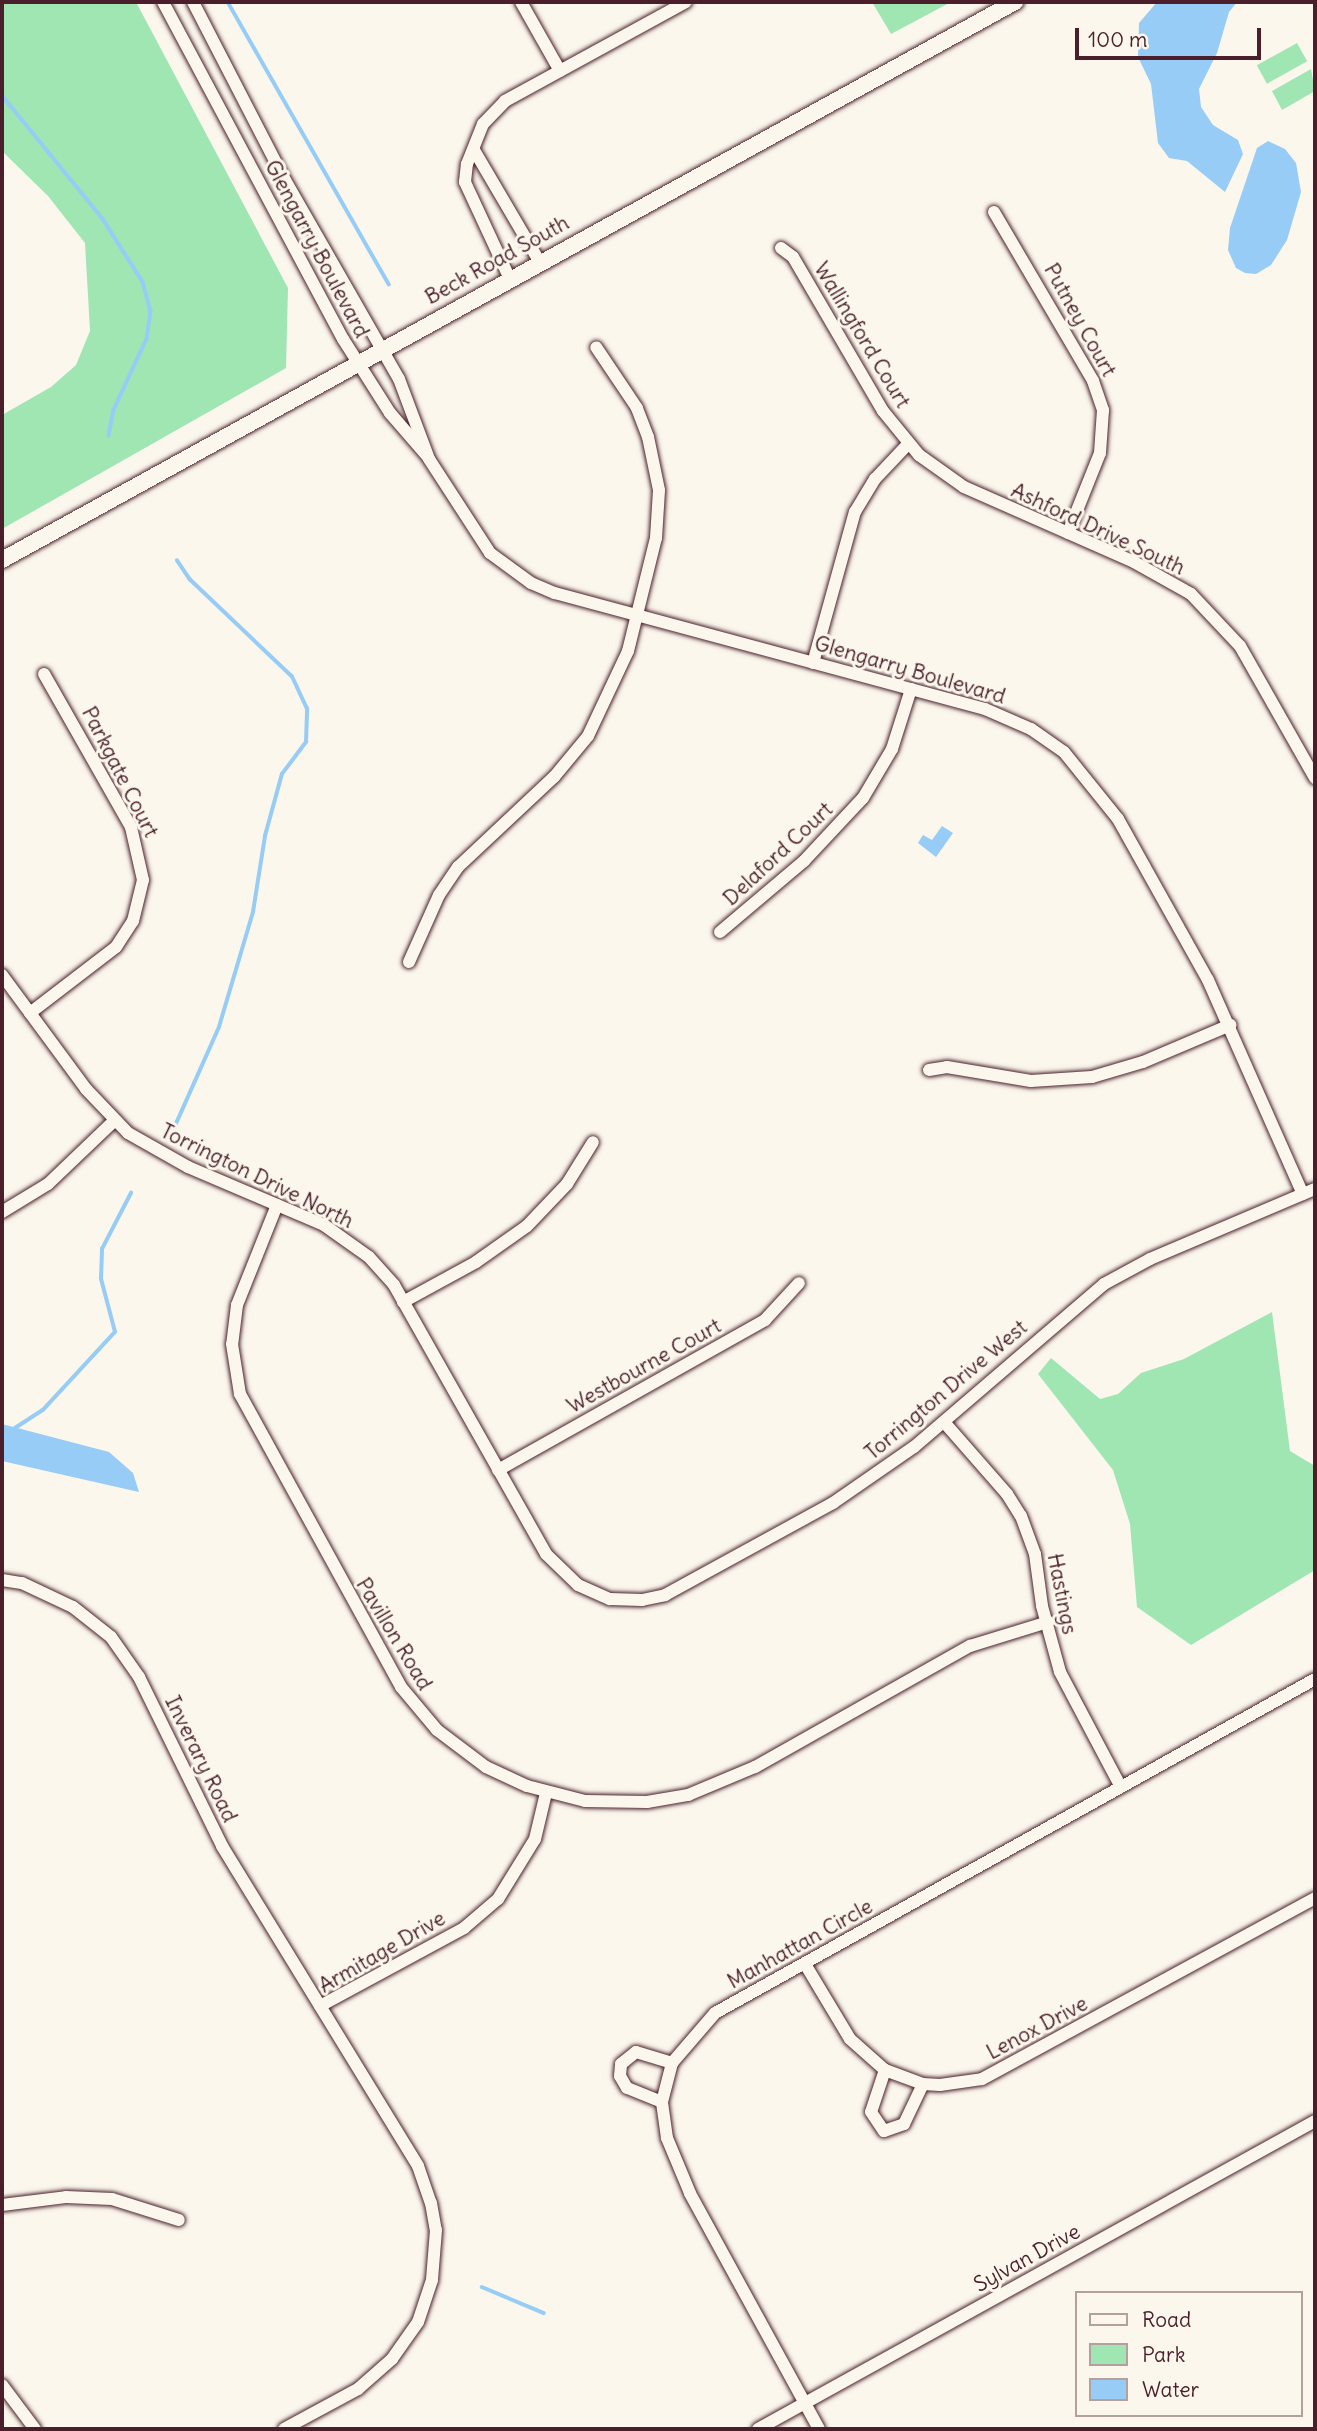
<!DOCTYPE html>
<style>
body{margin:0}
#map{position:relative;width:1317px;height:2431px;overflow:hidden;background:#fbf7ec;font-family:Delius,sans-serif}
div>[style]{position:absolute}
.green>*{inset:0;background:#9fe6b3;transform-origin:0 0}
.water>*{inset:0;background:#96ccf5}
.stream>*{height:3.5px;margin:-1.75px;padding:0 1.75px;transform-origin:1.75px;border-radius:1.75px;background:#96ccf5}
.roads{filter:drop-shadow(0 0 2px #4a1f2b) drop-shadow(0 0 2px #4a1f2b)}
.minor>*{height:12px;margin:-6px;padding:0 6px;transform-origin:6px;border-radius:6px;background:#fbf7ec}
.major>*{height:16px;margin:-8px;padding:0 8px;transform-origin:8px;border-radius:8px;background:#fbf7ec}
span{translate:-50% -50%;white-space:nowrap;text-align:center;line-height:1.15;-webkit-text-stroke:6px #fbf7ec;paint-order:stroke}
.street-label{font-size:21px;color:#4a1f2b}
.frame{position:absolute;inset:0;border:4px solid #4a1f2b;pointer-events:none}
.legend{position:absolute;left:1075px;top:2291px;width:228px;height:126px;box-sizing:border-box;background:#fbf7ec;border:2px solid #b4a19f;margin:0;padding:9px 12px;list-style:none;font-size:21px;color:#4a1f2b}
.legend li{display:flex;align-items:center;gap:14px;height:35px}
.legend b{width:35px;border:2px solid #b4a19f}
.scale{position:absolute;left:1075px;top:28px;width:186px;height:32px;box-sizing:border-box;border:4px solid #4a1f2b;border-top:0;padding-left:9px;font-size:21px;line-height:24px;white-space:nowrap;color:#4a1f2b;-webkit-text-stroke:5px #fbf7ec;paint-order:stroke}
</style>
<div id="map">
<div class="green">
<i style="clip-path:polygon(2px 2px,136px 2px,288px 288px,286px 368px,2px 529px,2px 415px,51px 387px,76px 365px,90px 331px,85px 243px,48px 196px,2px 151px)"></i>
<i style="clip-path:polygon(872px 2px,951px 2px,891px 34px)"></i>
<i style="left:1297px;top:43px;width:21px;height:46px;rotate:61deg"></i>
<i style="clip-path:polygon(1311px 69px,1315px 91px,1282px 110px,1272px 91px)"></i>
<i style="clip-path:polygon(1272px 1312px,1290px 1451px,1315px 1466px,1315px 1570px,1191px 1645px,1137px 1607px,1130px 1524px,1113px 1470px,1038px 1374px,1051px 1358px,1100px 1399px,1118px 1394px,1141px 1373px,1184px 1359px)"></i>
</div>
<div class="water">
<i style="clip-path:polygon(1157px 2px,1237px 2px,1229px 12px,1217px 53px,1199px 89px,1201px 107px,1213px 125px,1238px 140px,1243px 154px,1225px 192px,1187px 161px,1169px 158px,1158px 143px,1151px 84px,1138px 57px,1139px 23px)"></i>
<i style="clip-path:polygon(1268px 141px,1285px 149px,1296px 163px,1301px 192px,1287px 240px,1271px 265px,1256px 274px,1245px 273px,1236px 268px,1228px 250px,1230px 228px,1257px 148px)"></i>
<i style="clip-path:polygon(942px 826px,953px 833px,936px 857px,918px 843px,923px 835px,932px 840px)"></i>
<i style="clip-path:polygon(2px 1424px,109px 1452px,133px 1473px,139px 1492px,2px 1461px)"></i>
</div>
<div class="stream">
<i style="left:228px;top:2px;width:325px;rotate:60.3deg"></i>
<i style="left:2px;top:95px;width:160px;rotate:50.8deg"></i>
<i style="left:103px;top:219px;width:75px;rotate:57.6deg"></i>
<i style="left:143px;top:282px;width:30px;rotate:75deg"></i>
<i style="left:151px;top:311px;width:28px;rotate:98deg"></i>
<i style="left:147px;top:339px;width:78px;rotate:114.9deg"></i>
<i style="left:114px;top:410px;width:26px;rotate:101deg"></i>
<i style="left:175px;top:1126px;width:108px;rotate:-66deg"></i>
<i style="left:219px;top:1027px;width:120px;rotate:-73.5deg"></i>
<i style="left:253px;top:912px;width:77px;rotate:-81deg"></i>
<i style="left:265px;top:836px;width:64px;rotate:-74.7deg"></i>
<i style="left:282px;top:774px;width:40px;rotate:-53deg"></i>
<i style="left:306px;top:742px;width:33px;rotate:-88deg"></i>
<i style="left:307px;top:709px;width:35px;rotate:-115deg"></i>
<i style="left:292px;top:677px;width:141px;rotate:-136.4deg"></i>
<i style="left:190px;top:580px;width:23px;rotate:-124deg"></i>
<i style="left:15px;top:1428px;width:33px;rotate:-33deg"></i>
<i style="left:43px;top:1410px;width:106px;rotate:-47.3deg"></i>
<i style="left:115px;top:1332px;width:55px;rotate:-104.8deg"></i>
<i style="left:101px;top:1279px;width:30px;rotate:-88deg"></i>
<i style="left:102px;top:1249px;width:63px;rotate:-62.6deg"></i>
<i style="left:482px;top:2287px;width:67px;rotate:22.8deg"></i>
</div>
<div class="roads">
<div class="minor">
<i style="left:163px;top:2px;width:382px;rotate:61.9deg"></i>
<i style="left:343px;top:339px;width:88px;rotate:57.6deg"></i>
<i style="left:390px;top:413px;width:58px;rotate:49.2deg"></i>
<i style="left:193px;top:2px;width:200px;rotate:62.7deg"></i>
<i style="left:285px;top:180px;width:229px;rotate:60.2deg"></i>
<i style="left:399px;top:379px;width:85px;rotate:69.4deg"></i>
<i style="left:429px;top:459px;width:112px;rotate:57deg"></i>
<i style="left:490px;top:553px;width:51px;rotate:36.2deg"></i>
<i style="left:531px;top:583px;width:26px;rotate:23deg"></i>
<i style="left:555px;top:593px;width:445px;rotate:15.1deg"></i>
<i style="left:985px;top:709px;width:50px;rotate:23.5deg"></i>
<i style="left:1031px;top:729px;width:40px;rotate:34.9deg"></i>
<i style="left:1064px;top:752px;width:86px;rotate:51.1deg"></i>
<i style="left:1118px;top:819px;width:184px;rotate:60.8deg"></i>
<i style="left:1208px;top:980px;width:234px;rotate:66.1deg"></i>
<i style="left:521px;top:2px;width:79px;rotate:60.5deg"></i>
<i style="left:474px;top:150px;width:129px;rotate:59.6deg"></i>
<i style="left:994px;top:212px;width:196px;rotate:59.6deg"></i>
<i style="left:1093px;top:381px;width:31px;rotate:71deg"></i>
<i style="left:1103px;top:410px;width:43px;rotate:94deg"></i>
<i style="left:1100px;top:453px;width:86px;rotate:111.8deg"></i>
<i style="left:781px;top:248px;width:15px;rotate:37deg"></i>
<i style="left:793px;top:257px;width:178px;rotate:59.7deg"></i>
<i style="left:883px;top:411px;width:57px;rotate:50.7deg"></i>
<i style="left:919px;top:455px;width:55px;rotate:35.4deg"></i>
<i style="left:964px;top:487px;width:186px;rotate:23.8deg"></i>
<i style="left:1134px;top:562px;width:65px;rotate:29.3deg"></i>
<i style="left:1191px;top:594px;width:71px;rotate:46.7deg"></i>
<i style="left:1240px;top:646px;width:152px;rotate:60.4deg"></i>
<i style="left:509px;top:277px;width:105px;rotate:-114.9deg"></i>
<i style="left:465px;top:182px;width:18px;rotate:-84deg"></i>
<i style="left:467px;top:164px;width:43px;rotate:-68.2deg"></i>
<i style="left:483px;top:124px;width:32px;rotate:-46deg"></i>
<i style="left:505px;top:101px;width:206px;rotate:-28.7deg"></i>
<i style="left:813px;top:663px;width:157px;rotate:-74.5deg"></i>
<i style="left:855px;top:512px;width:39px;rotate:-59deg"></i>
<i style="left:875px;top:479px;width:48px;rotate:-46.7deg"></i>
<i style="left:720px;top:932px;width:110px;rotate:-40.2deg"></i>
<i style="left:804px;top:861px;width:86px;rotate:-46.9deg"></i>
<i style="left:863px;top:798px;width:57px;rotate:-59.4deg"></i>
<i style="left:892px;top:749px;width:63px;rotate:-72.4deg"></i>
<i style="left:409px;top:962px;width:73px;rotate:-65.9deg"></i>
<i style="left:439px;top:895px;width:34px;rotate:-56deg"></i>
<i style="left:458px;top:867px;width:132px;rotate:-43.2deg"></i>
<i style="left:554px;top:777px;width:53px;rotate:-50.3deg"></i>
<i style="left:588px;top:736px;width:94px;rotate:-64.8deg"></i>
<i style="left:628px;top:651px;width:116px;rotate:-76.1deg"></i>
<i style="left:656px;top:538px;width:48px;rotate:-86.4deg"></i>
<i style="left:659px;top:490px;width:54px;rotate:-101.7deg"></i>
<i style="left:648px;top:437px;width:31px;rotate:-111deg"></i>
<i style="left:637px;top:408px;width:73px;rotate:-123.9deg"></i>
<i style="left:2px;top:975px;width:142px;rotate:53.6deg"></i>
<i style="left:86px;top:1089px;width:61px;rotate:46.3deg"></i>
<i style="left:128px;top:1133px;width:69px;rotate:29.5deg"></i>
<i style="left:188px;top:1167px;width:148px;rotate:23.1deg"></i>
<i style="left:324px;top:1225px;width:55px;rotate:35.4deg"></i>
<i style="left:369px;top:1257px;width:38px;rotate:48deg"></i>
<i style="left:394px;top:1285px;width:309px;rotate:60.5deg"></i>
<i style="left:546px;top:1554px;width:45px;rotate:44.1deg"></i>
<i style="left:578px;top:1585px;width:35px;rotate:24deg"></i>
<i style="left:610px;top:1599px;width:32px;rotate:2deg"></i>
<i style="left:642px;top:1600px;width:24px;rotate:-12deg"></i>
<i style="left:665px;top:1595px;width:192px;rotate:-28.7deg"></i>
<i style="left:833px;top:1503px;width:98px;rotate:-34.7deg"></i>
<i style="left:914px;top:1447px;width:250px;rotate:-40.6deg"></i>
<i style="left:1104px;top:1284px;width:52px;rotate:-28.5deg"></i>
<i style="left:1150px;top:1259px;width:179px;rotate:-23deg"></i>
<i style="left:30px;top:1013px;width:108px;rotate:-37.5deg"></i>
<i style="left:116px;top:947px;width:31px;rotate:-57deg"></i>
<i style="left:133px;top:921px;width:42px;rotate:-76.3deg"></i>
<i style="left:143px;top:880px;width:54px;rotate:-102.8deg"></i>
<i style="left:131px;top:827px;width:176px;rotate:-119.6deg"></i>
<i style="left:929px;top:1070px;width:18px;rotate:-9deg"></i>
<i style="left:947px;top:1067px;width:85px;rotate:9.5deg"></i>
<i style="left:1031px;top:1081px;width:61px;rotate:-3.8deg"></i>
<i style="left:1092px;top:1077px;width:53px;rotate:-16.4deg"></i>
<i style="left:1143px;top:1062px;width:95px;rotate:-23deg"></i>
<i style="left:277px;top:1205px;width:108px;rotate:111.8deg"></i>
<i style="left:237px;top:1305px;width:39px;rotate:97deg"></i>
<i style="left:232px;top:1344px;width:51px;rotate:80.9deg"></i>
<i style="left:240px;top:1394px;width:334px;rotate:61.2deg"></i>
<i style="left:401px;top:1687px;width:56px;rotate:50.1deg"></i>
<i style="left:437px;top:1730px;width:61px;rotate:37.1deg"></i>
<i style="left:486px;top:1767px;width:45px;rotate:24.9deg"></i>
<i style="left:527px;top:1786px;width:60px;rotate:14.5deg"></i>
<i style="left:585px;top:1801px;width:62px;rotate:0.9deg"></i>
<i style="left:647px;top:1802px;width:42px;rotate:-9.7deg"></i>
<i style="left:688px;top:1795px;width:73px;rotate:-22.7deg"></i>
<i style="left:755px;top:1767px;width:247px;rotate:-29.4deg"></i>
<i style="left:970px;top:1646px;width:82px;rotate:-17.1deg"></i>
<i style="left:2px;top:1212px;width:54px;rotate:-31.3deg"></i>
<i style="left:48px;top:1184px;width:91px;rotate:-43.7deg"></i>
<i style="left:403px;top:1302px;width:83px;rotate:-28.7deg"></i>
<i style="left:476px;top:1262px;width:62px;rotate:-35.2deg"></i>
<i style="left:527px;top:1226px;width:58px;rotate:-46.4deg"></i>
<i style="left:567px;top:1184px;width:49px;rotate:-58.2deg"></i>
<i style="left:944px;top:1422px;width:96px;rotate:48.8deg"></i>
<i style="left:1007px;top:1494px;width:26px;rotate:58deg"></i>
<i style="left:1021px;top:1516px;width:40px;rotate:69.8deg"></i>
<i style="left:1035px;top:1554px;width:52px;rotate:82.3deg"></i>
<i style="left:1042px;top:1606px;width:68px;rotate:74.7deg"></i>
<i style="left:1060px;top:1672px;width:130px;rotate:62.1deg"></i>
<i style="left:498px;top:1470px;width:306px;rotate:-29.3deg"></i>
<i style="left:765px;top:1320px;width:50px;rotate:-47.4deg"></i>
<i style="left:2px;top:1580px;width:20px;rotate:9deg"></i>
<i style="left:22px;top:1583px;width:56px;rotate:25.2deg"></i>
<i style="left:73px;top:1607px;width:48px;rotate:38.3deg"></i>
<i style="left:111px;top:1637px;width:49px;rotate:55deg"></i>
<i style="left:139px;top:1677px;width:188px;rotate:63.8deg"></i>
<i style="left:222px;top:1846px;width:375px;rotate:58.5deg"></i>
<i style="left:418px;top:2166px;width:39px;rotate:71deg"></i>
<i style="left:431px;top:2203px;width:27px;rotate:80deg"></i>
<i style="left:436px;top:2230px;width:50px;rotate:94.6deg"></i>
<i style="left:432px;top:2280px;width:44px;rotate:108.4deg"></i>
<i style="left:418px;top:2322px;width:45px;rotate:125.1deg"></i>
<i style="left:392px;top:2359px;width:45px;rotate:138.6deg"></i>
<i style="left:358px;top:2389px;width:84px;rotate:151.6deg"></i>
<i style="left:805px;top:1964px;width:87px;rotate:59deg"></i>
<i style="left:850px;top:2039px;width:47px;rotate:41.5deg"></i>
<i style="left:885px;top:2070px;width:40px;rotate:20.2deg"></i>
<i style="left:923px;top:2084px;width:17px;rotate:3deg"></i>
<i style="left:940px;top:2085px;width:42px;rotate:-8.1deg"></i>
<i style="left:982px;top:2079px;width:379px;rotate:-28.5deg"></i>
<i style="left:320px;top:2006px;width:164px;rotate:-28.4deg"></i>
<i style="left:464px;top:1928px;width:45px;rotate:-40.5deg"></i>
<i style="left:498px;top:1899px;width:70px;rotate:-58.3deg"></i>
<i style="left:535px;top:1839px;width:47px;rotate:-76.6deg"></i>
<i style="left:885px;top:2070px;width:44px;rotate:108.4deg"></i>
<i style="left:871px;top:2112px;width:23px;rotate:56deg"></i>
<i style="left:884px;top:2131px;width:21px;rotate:-19deg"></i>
<i style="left:904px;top:2124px;width:44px;rotate:-64.6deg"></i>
<i style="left:662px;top:2102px;width:38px;rotate:-158deg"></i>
<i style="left:627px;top:2088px;width:14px;rotate:-120deg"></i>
<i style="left:620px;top:2076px;width:12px;rotate:-85deg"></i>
<i style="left:621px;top:2064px;width:19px;rotate:-39deg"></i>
<i style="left:636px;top:2052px;width:38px;rotate:17deg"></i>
<i style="left:2px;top:2205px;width:64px;rotate:-7.1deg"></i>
<i style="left:66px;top:2197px;width:46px;rotate:2.5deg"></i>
<i style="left:112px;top:2199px;width:70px;rotate:17.4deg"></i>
<i style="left:2px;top:2385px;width:55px;rotate:53.1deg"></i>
<i style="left:758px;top:2429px;width:636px;rotate:-28.94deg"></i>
<i style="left:819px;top:2429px;width:269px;rotate:-118.7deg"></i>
<i style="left:690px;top:2193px;width:60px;rotate:-112.7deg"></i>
<i style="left:667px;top:2138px;width:36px;rotate:-98deg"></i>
<i style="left:662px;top:2102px;width:40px;rotate:-75.6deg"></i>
<i style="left:672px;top:2063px;width:66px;rotate:-49.3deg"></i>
<i style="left:715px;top:2013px;width:687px;rotate:-29.1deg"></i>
</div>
<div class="major">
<i style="left:2px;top:560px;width:1157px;rotate:-28.85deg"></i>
</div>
</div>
<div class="street-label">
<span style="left:317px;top:249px;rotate:62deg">Glengarry Boulevard</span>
<span style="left:497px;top:260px;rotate:-29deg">Beck Road South</span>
<span style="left:1080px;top:320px;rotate:61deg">Putney Court</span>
<span style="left:862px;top:335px;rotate:59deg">Wallingford Court</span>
<span style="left:1098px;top:529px;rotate:25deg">Ashford Drive South</span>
<span style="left:910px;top:670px;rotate:16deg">Glengarry Boulevard</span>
<span style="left:120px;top:772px;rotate:63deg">Parkgate Court</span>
<span style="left:778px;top:854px;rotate:-43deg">Delaford Court</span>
<span style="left:257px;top:1176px;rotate:26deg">Torrington Drive North</span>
<span style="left:644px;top:1366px;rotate:-29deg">Westbourne Court</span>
<span style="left:946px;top:1390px;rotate:-40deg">Torrington Drive West</span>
<span style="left:1062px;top:1594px;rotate:79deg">Hastings</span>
<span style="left:394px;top:1634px;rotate:59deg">Pavillon Road</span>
<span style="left:201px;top:1759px;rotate:64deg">Inverary Road</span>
<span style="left:800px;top:1944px;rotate:-29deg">Manhattan Circle</span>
<span style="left:382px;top:1952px;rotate:-30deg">Armitage Drive</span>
<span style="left:1037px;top:2028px;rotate:-28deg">Lenox Drive</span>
<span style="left:1027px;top:2258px;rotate:-29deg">Sylvan Drive</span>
</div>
<div class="frame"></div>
<ul class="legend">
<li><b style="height:9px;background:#fbf7ec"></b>Road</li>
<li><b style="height:19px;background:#9fe6b3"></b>Park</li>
<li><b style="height:19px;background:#96ccf5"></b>Water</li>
</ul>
<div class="scale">100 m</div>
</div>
